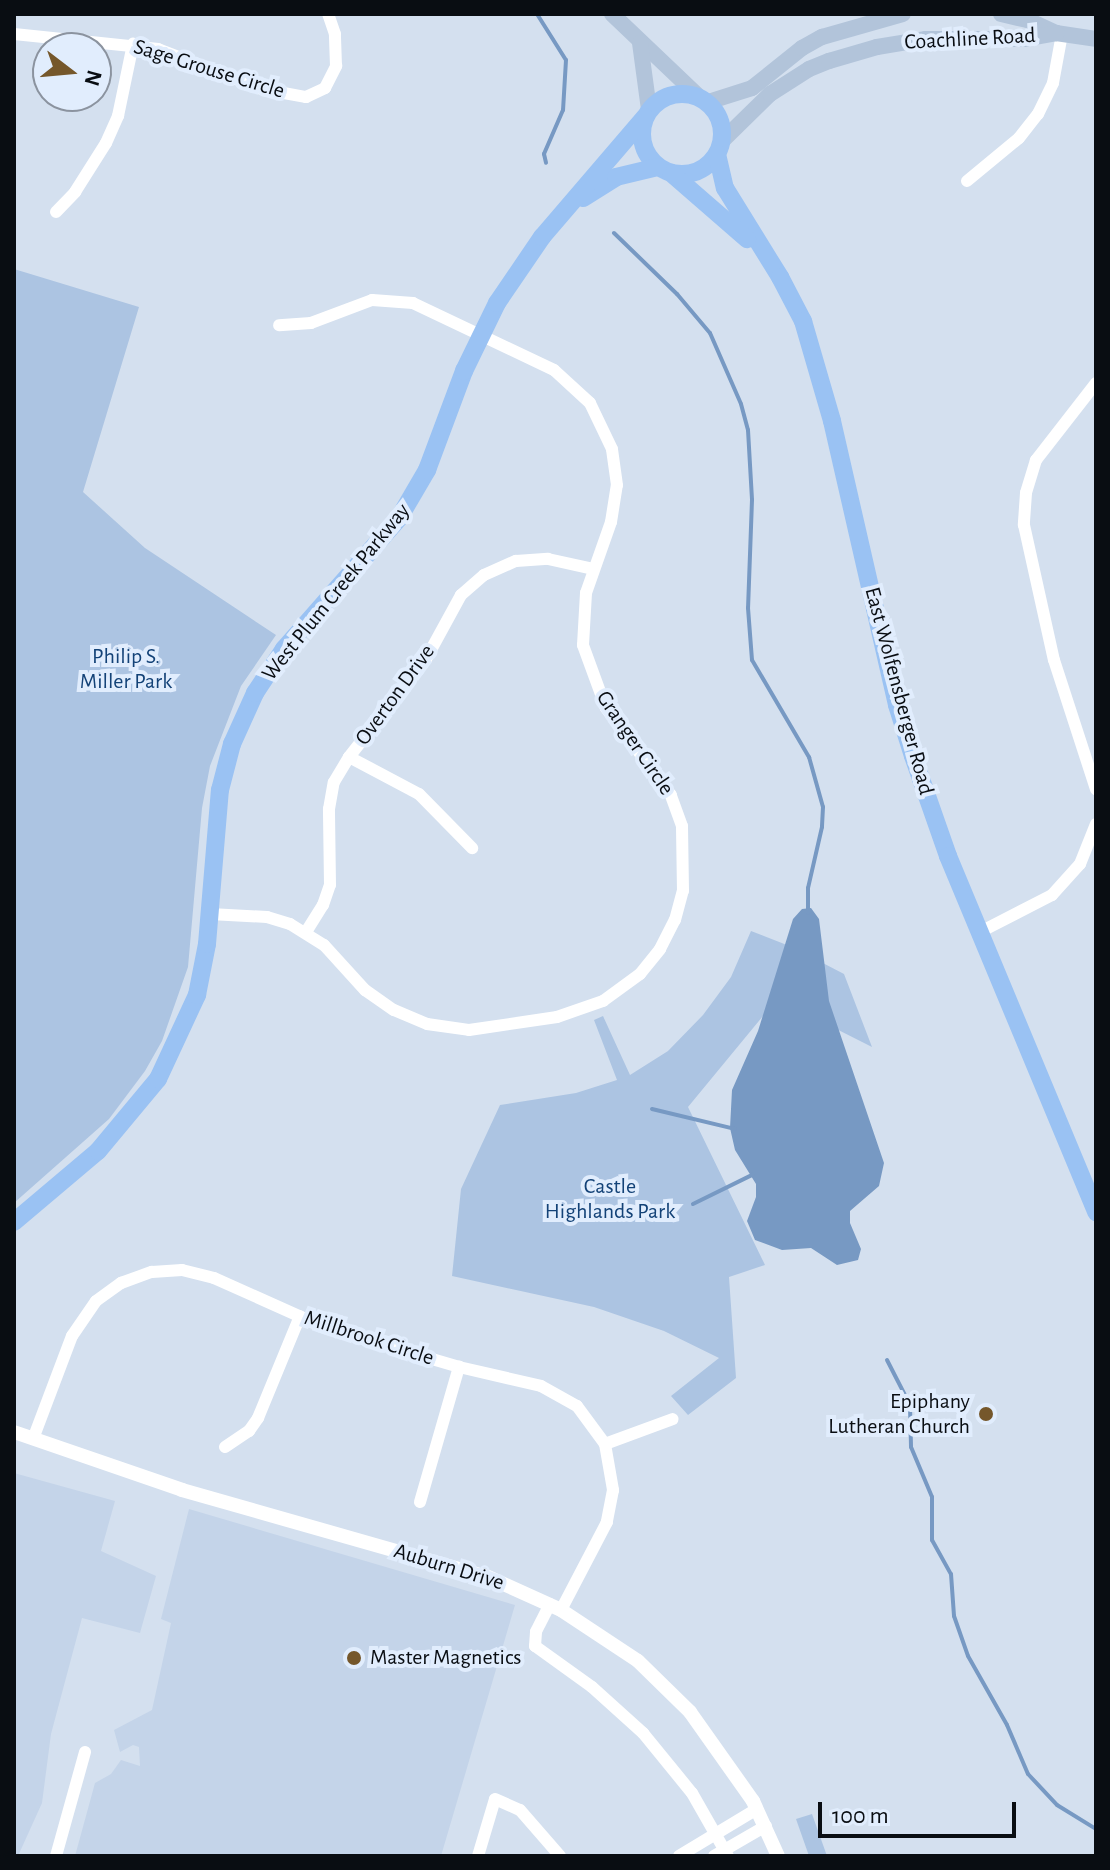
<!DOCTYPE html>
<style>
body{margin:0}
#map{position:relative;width:1110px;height:1870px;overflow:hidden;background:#d4e0ef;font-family:"Alegreya Sans",sans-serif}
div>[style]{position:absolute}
.built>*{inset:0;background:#c4d4e9}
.green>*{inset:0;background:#acc4e2}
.water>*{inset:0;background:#7799c3}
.stream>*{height:4px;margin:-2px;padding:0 2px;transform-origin:2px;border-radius:2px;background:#7799c3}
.minor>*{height:12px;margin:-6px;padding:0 6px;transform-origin:6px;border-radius:6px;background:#fff}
.tertiary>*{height:14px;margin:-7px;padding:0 7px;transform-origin:7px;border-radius:7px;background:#fff}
.secondary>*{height:16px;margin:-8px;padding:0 8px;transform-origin:8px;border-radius:8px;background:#b2c4da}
.primary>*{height:18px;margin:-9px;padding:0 9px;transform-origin:9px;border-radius:9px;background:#9ac2f3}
.primary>.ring{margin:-9px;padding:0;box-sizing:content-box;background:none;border:18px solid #9ac2f3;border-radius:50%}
.dots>*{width:22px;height:22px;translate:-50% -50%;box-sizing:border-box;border:4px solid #e1edfd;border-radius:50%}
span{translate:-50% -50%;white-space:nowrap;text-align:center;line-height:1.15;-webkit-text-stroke:8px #e1edfd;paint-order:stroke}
.street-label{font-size:22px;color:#090d12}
.park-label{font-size:22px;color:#134277}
.poi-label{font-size:22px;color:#090d12}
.right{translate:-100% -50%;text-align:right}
.left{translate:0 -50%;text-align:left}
.frame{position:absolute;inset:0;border:16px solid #090d12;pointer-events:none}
.north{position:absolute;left:32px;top:32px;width:80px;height:80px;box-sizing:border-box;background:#e1edfd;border:2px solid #8b939f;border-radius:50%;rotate:106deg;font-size:22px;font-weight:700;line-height:32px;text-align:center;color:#090d12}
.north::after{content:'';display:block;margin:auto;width:28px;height:36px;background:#75572b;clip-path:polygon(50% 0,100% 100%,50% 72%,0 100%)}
.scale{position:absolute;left:818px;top:1802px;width:198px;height:36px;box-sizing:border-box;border:4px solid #090d12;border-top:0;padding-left:10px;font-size:24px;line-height:28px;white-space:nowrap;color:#090d12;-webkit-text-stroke:6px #e1edfd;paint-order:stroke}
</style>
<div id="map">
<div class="built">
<i style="clip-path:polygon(14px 1473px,115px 1501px,101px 1551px,156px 1576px,140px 1633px,82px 1618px,51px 1734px,42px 1803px,18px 1856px,14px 1856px)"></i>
<i style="clip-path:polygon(189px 1509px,515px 1605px,441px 1856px,75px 1856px,95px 1783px,111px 1774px,121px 1760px,140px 1766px,139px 1747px,133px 1745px,120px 1752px,114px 1730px,152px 1710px,171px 1623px,161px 1619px)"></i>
</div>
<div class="green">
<i style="clip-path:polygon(14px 269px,139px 307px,83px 492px,145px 548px,276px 635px,241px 686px,210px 766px,202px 808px,188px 967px,162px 1041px,145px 1071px,109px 1119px,14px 1203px)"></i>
<i style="clip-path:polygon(751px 931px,792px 947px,844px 974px,872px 1047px,777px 999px,688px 1107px,765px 1265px,729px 1277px,736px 1378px,688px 1415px,671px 1396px,719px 1358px,664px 1331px,594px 1307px,452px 1276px,461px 1189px,500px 1105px,576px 1093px,617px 1080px,594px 1020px,603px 1016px,630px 1075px,668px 1051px,703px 1015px,731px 977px)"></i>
<i style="clip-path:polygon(812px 1814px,827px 1856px,809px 1856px,796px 1819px)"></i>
</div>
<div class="water">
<i style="clip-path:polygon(811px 908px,819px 919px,829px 1001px,884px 1163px,879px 1186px,850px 1211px,850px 1223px,861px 1249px,858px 1260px,837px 1265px,811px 1248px,782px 1250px,755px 1240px,747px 1221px,756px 1197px,756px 1184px,735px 1150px,730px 1128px,732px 1090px,758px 1031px,793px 919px,802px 909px)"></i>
</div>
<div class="stream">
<i style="left:537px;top:14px;width:54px;rotate:57.8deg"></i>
<i style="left:566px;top:60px;width:50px;rotate:93.4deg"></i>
<i style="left:563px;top:110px;width:48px;rotate:113.4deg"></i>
<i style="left:544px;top:154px;width:9px;rotate:77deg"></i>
<i style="left:614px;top:233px;width:88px;rotate:44.1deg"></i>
<i style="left:677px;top:294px;width:51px;rotate:49.8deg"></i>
<i style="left:710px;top:333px;width:77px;rotate:66.4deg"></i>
<i style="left:741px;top:404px;width:27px;rotate:75deg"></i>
<i style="left:748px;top:430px;width:70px;rotate:86.7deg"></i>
<i style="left:752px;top:500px;width:108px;rotate:92.1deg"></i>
<i style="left:748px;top:608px;width:52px;rotate:85.6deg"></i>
<i style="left:752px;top:660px;width:113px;rotate:59.6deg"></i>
<i style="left:809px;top:757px;width:52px;rotate:74.4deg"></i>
<i style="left:823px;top:807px;width:20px;rotate:93deg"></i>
<i style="left:822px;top:827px;width:63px;rotate:102.9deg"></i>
<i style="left:808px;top:888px;width:25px;rotate:90deg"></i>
<i style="left:652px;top:1109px;width:85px;rotate:13.5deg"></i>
<i style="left:693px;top:1204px;width:66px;rotate:-26.2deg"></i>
<i style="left:887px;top:1360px;width:51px;rotate:62.9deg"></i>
<i style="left:910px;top:1405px;width:42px;rotate:88.6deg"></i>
<i style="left:911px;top:1447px;width:54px;rotate:67.2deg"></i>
<i style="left:932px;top:1497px;width:43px;rotate:90deg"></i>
<i style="left:932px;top:1540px;width:39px;rotate:61deg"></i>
<i style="left:951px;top:1574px;width:42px;rotate:85.9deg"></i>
<i style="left:954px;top:1616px;width:42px;rotate:70.7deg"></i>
<i style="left:968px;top:1656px;width:79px;rotate:60.5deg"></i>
<i style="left:1007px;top:1725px;width:53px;rotate:66.8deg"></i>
<i style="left:1028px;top:1774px;width:42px;rotate:46.9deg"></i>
<i style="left:1057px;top:1805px;width:46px;rotate:31.6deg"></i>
</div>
<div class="minor">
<i style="left:14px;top:34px;width:145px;rotate:5.9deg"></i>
<i style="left:158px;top:49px;width:111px;rotate:21deg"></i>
<i style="left:262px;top:89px;width:45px;rotate:10.3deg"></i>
<i style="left:306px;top:97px;width:21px;rotate:-25deg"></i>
<i style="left:325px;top:88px;width:25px;rotate:-63deg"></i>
<i style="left:336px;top:66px;width:32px;rotate:-92deg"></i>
<i style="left:335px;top:34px;width:21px;rotate:-109deg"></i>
<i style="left:967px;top:181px;width:67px;rotate:-39.6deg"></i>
<i style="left:1019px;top:138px;width:31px;rotate:-52deg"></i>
<i style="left:1038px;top:114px;width:34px;rotate:-64deg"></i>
<i style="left:1053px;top:83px;width:50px;rotate:-79.6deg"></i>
<i style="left:56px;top:212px;width:28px;rotate:-46deg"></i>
<i style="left:75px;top:192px;width:58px;rotate:-57.7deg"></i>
<i style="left:106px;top:143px;width:30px;rotate:-66deg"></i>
<i style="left:118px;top:116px;width:74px;rotate:-78.2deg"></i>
<i style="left:1096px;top:383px;width:98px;rotate:127.9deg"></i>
<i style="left:1036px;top:460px;width:34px;rotate:107deg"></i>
<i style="left:1026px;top:493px;width:32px;rotate:94deg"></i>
<i style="left:1024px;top:525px;width:138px;rotate:77.5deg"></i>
<i style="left:1054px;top:660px;width:136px;rotate:72deg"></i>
<i style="left:349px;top:757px;width:79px;rotate:27.9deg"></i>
<i style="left:419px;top:794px;width:76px;rotate:45.5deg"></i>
<i style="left:210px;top:914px;width:57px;rotate:3deg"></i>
<i style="left:267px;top:917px;width:24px;rotate:17deg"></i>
<i style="left:290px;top:924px;width:40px;rotate:32deg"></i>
<i style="left:324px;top:945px;width:61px;rotate:47.7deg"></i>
<i style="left:365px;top:990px;width:35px;rotate:35deg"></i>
<i style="left:394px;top:1010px;width:36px;rotate:23deg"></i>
<i style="left:427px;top:1024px;width:42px;rotate:8.1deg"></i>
<i style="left:469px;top:1030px;width:89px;rotate:-8.4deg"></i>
<i style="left:557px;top:1017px;width:49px;rotate:-19.2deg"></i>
<i style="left:603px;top:1001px;width:46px;rotate:-36.1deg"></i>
<i style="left:640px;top:974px;width:32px;rotate:-51deg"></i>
<i style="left:660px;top:949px;width:33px;rotate:-63deg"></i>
<i style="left:675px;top:920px;width:30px;rotate:-75deg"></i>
<i style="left:683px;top:891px;width:65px;rotate:-90.9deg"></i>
<i style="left:682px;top:826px;width:33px;rotate:-110deg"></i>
<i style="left:671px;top:795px;width:109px;rotate:-126.8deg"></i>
<i style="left:606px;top:708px;width:67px;rotate:-110.1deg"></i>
<i style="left:583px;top:645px;width:52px;rotate:-86.7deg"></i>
<i style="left:586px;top:593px;width:75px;rotate:-70.6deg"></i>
<i style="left:611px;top:522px;width:37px;rotate:-81deg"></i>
<i style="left:617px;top:485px;width:36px;rotate:-98deg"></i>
<i style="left:612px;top:449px;width:51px;rotate:-115.6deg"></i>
<i style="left:590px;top:403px;width:49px;rotate:-137.5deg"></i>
<i style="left:554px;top:370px;width:156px;rotate:-154.6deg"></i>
<i style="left:413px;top:303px;width:41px;rotate:-175.8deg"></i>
<i style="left:372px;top:300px;width:65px;rotate:159.3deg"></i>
<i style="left:311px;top:323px;width:32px;rotate:176deg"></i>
<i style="left:306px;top:932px;width:32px;rotate:-58deg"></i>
<i style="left:323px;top:905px;width:21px;rotate:-71deg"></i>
<i style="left:330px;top:885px;width:76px;rotate:-90.8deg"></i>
<i style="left:329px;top:809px;width:27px;rotate:-80deg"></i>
<i style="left:334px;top:782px;width:29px;rotate:-59deg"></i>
<i style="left:349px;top:757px;width:125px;rotate:-51.8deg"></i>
<i style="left:426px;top:659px;width:73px;rotate:-61.3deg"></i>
<i style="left:461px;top:595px;width:30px;rotate:-41deg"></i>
<i style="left:484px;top:575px;width:35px;rotate:-24deg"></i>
<i style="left:516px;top:561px;width:32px;rotate:-4deg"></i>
<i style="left:548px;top:559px;width:46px;rotate:12.5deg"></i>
<i style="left:980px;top:932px;width:81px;rotate:-27.2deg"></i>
<i style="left:1052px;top:895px;width:42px;rotate:-47.9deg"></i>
<i style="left:1080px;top:864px;width:43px;rotate:-68.2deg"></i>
<i style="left:33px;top:1439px;width:110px;rotate:-69.3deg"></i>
<i style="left:72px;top:1336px;width:42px;rotate:-55.6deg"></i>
<i style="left:96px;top:1301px;width:31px;rotate:-36deg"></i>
<i style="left:121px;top:1283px;width:33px;rotate:-20deg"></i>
<i style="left:152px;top:1272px;width:30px;rotate:-4deg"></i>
<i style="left:182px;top:1270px;width:33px;rotate:14deg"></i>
<i style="left:214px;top:1278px;width:123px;rotate:24.1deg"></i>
<i style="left:326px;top:1328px;width:139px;rotate:16.3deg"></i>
<i style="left:459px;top:1367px;width:84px;rotate:13deg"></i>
<i style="left:541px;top:1386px;width:41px;rotate:29.1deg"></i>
<i style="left:577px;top:1406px;width:47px;rotate:53.6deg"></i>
<i style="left:605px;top:1444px;width:47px;rotate:80.1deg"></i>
<i style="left:613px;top:1490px;width:33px;rotate:101deg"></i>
<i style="left:607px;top:1522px;width:99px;rotate:117.6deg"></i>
<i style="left:605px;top:1444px;width:72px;rotate:-20.2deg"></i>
<i style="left:225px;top:1447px;width:29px;rotate:-34deg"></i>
<i style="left:249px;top:1431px;width:16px;rotate:-55deg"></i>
<i style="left:258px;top:1418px;width:110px;rotate:-67.6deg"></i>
<i style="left:420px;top:1502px;width:141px;rotate:-73.9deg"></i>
<i style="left:550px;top:1604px;width:31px;rotate:117deg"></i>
<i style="left:536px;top:1632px;width:14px;rotate:94deg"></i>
<i style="left:535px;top:1646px;width:70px;rotate:35.7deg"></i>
<i style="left:592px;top:1687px;width:69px;rotate:42deg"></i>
<i style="left:643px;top:1733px;width:77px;rotate:50.8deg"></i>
<i style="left:692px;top:1793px;width:73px;rotate:60.3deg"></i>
<i style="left:56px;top:1856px;width:108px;rotate:-74.4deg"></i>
<i style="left:478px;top:1856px;width:59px;rotate:-73.4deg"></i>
<i style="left:495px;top:1799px;width:27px;rotate:24deg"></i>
<i style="left:520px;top:1810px;width:61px;rotate:49deg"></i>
<i style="left:679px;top:1856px;width:91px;rotate:-31.1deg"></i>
<i style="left:714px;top:1856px;width:60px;rotate:-30deg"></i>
</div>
<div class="tertiary">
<i style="left:14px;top:1432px;width:178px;rotate:19deg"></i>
<i style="left:182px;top:1490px;width:318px;rotate:15.9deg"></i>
<i style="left:488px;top:1577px;width:80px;rotate:24.3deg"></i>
<i style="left:561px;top:1610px;width:92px;rotate:33.5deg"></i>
<i style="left:638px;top:1661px;width:73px;rotate:44.4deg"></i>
<i style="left:690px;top:1712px;width:109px;rotate:54.7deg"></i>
<i style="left:753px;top:1801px;width:60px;rotate:65.6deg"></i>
</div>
<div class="secondary">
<i style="left:612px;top:14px;width:119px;rotate:43.6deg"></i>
<i style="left:1001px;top:14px;width:28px;rotate:13deg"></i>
<i style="left:1028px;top:20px;width:31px;rotate:25deg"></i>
<i style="left:1056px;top:33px;width:40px;rotate:8.5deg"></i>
<i style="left:640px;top:43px;width:68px;rotate:82.3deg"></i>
<i style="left:708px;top:102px;width:46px;rotate:-17.7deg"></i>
<i style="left:752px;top:88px;width:64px;rotate:-38.7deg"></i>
<i style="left:802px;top:48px;width:23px;rotate:-29deg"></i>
<i style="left:822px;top:37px;width:84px;rotate:-15.9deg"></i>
<i style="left:722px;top:141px;width:67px;rotate:-44.4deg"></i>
<i style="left:770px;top:94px;width:46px;rotate:-32.7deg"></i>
<i style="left:809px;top:69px;width:22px;rotate:-22deg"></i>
<i style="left:829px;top:61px;width:50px;rotate:-16.3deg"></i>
<i style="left:877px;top:47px;width:50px;rotate:-9.3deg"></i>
<i style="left:926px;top:39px;width:97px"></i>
<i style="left:1023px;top:39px;width:34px;rotate:-10deg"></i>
</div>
<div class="primary">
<i class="ring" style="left:642px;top:94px;width:62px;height:62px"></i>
<i style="left:717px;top:154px;width:35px;rotate:77deg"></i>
<i style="left:725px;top:188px;width:105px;rotate:58.3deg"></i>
<i style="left:780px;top:277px;width:50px;rotate:62.4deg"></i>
<i style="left:803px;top:321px;width:104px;rotate:73.8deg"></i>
<i style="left:832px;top:421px;width:291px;rotate:77.1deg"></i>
<i style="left:897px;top:705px;width:53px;rotate:72.6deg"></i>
<i style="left:913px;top:756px;width:106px;rotate:70.7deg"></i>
<i style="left:948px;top:856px;width:386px;rotate:67.4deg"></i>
<i style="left:671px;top:173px;width:101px;rotate:41deg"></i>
<i style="left:583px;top:198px;width:39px;rotate:-32deg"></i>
<i style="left:616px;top:177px;width:43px;rotate:-13.4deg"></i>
<i style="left:14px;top:1222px;width:110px;rotate:-40.2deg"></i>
<i style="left:98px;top:1151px;width:94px;rotate:-50.2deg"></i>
<i style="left:158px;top:1079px;width:93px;rotate:-65.1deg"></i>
<i style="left:197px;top:995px;width:52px;rotate:-78.9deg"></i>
<i style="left:207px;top:944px;width:155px;rotate:-85.2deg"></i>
<i style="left:220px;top:790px;width:48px;rotate:-75.4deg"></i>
<i style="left:232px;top:744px;width:56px;rotate:-65.7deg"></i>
<i style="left:255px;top:693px;width:53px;rotate:-56.6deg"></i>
<i style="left:284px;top:649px;width:174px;rotate:-48.7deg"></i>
<i style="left:399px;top:518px;width:56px;rotate:-59.7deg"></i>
<i style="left:427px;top:470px;width:106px;rotate:-69.5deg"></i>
<i style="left:464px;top:371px;width:76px;rotate:-64.1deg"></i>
<i style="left:497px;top:303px;width:80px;rotate:-55.7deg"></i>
<i style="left:542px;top:237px;width:158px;rotate:-49.4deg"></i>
</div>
<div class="dots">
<i style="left:986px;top:1414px;background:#75572b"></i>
<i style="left:354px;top:1658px;background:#75572b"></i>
</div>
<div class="street-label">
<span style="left:970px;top:39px;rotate:-3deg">Coachline Road</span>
<span style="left:209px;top:69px;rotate:17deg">Sage Grouse Circle</span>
<span style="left:336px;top:592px;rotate:-51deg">West Plum Creek Parkway</span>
<span style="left:899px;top:691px;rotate:75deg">East Wolfensberger Road</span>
<span style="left:395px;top:695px;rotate:-54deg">Overton Drive</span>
<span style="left:635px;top:743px;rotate:56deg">Granger Circle</span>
<span style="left:369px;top:1338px;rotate:18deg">Millbrook Circle</span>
<span style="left:449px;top:1567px;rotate:17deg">Auburn Drive</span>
</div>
<div class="park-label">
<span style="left:126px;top:669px">Philip S.<br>Miller Park</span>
<span style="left:610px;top:1199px">Castle<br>Highlands Park</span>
</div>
<div class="poi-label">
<span class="right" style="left:970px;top:1414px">Epiphany<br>Lutheran Church</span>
<span class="left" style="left:370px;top:1658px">Master Magnetics</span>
</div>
<div class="frame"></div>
<div class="north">N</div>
<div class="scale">100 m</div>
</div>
